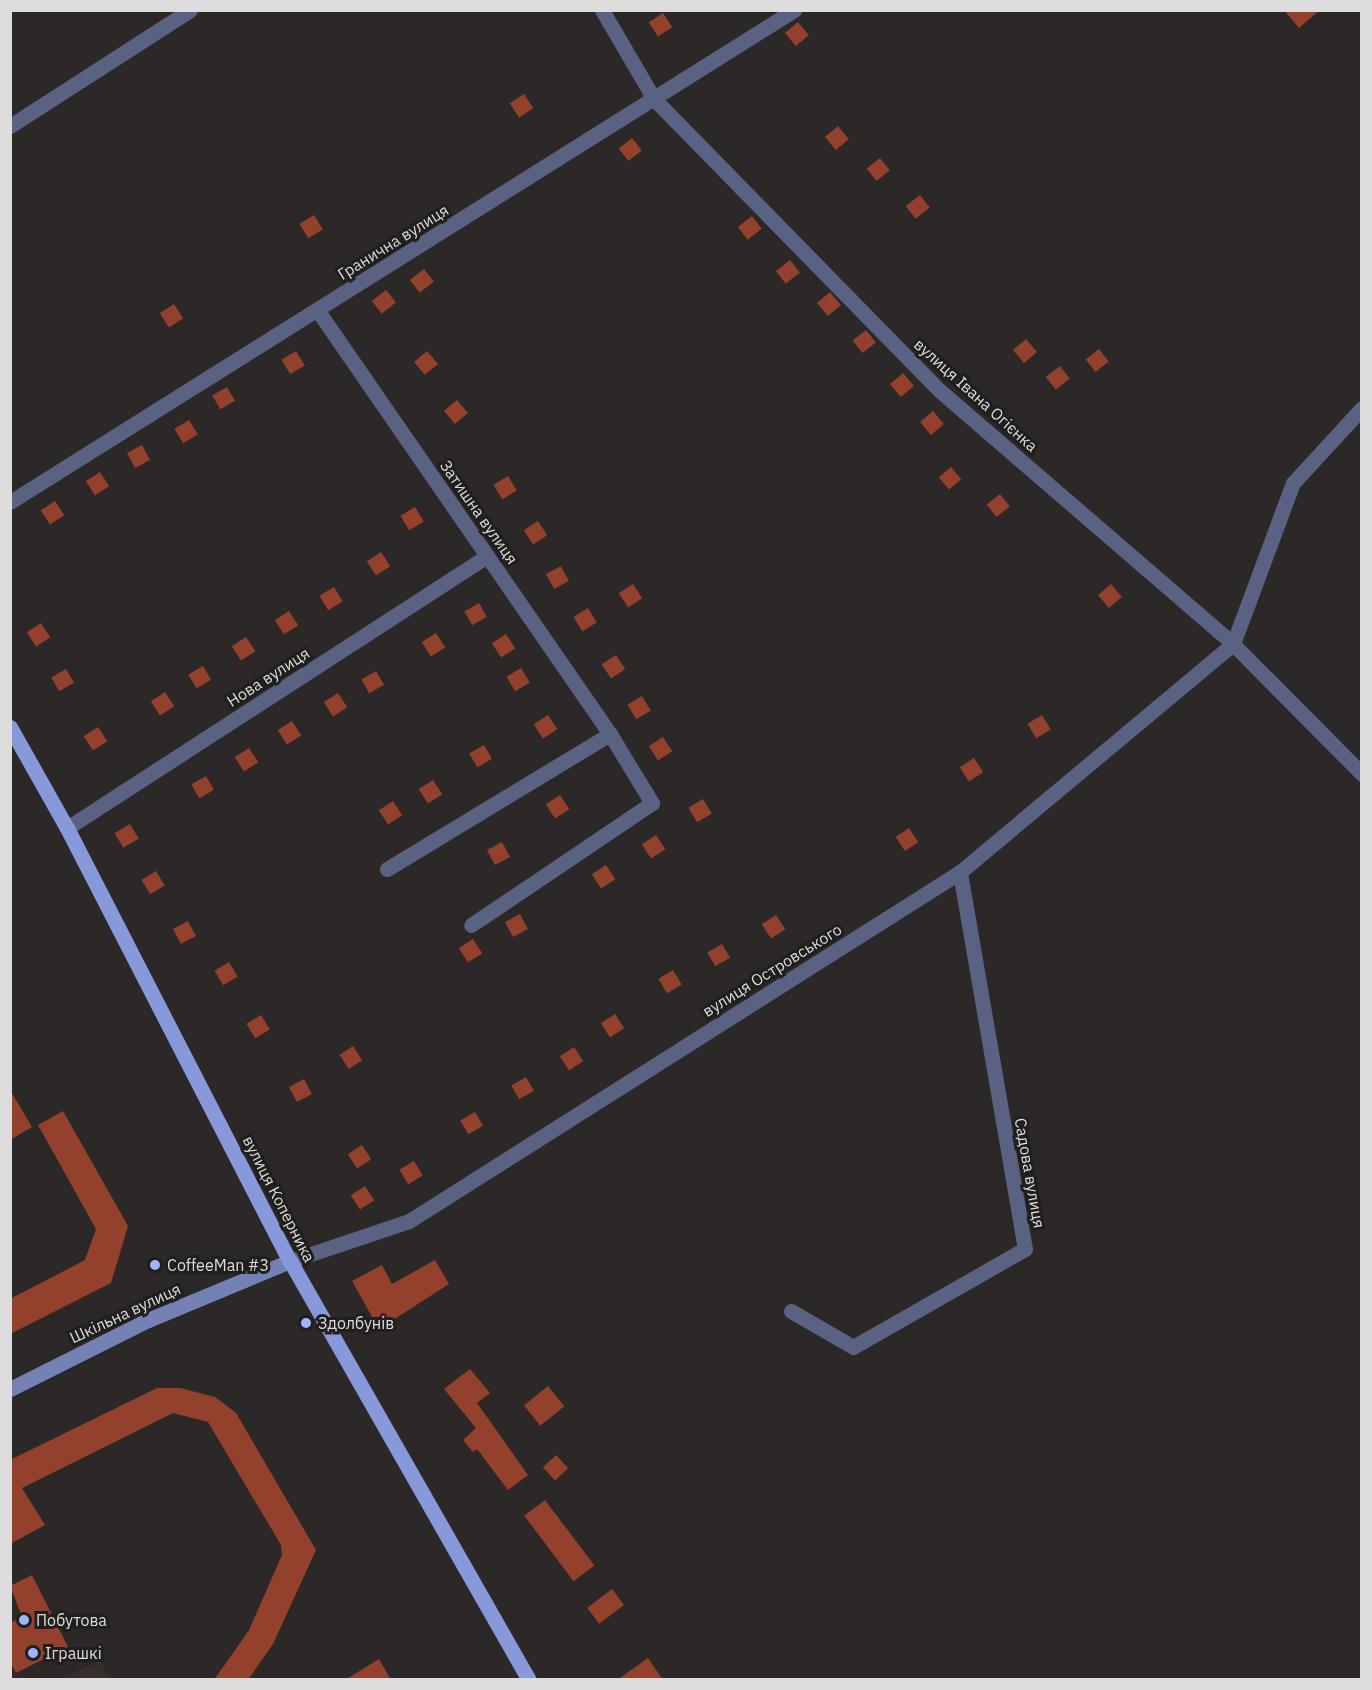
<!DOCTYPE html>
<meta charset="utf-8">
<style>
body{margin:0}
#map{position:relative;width:1372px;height:1690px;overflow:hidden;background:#2b2827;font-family:"IBM Plex Sans",sans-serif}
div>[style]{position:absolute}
.built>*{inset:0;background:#382f2c}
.building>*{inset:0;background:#93412d;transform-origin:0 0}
.minor>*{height:15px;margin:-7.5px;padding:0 7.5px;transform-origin:7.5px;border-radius:7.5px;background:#596282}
.tertiary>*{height:15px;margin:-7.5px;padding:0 7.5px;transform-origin:7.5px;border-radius:7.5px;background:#596282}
.secondary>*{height:15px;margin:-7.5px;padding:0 7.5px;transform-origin:7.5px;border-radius:7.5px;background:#7481b4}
.primary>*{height:15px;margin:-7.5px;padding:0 7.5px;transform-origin:7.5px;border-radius:7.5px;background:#8899db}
.dots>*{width:16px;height:16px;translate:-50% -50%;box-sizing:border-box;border:3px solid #211e1e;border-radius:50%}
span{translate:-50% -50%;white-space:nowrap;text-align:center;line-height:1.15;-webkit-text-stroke:6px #211e1e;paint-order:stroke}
.street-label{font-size:16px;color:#dedcdc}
.poi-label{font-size:16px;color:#dedcdc}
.left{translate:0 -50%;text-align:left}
.frame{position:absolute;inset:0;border:12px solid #dedcdc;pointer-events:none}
</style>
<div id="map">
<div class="built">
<i style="clip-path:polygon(100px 1661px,110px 1679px,61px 1679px)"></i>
</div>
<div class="building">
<i style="clip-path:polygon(1284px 10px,1320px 10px,1299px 28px)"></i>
<i style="left:663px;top:13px;width:17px;height:17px;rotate:57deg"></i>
<i style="left:798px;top:22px;width:17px;height:17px;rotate:50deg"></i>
<i style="left:524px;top:94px;width:17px;height:17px;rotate:57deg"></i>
<i style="left:838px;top:126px;width:17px;height:17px;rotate:50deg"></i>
<i style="left:632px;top:138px;width:16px;height:17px;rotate:52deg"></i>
<i style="left:880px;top:158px;width:16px;height:17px;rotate:52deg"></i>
<i style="left:920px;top:195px;width:16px;height:18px;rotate:52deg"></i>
<i style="left:314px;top:215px;width:17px;height:17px;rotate:59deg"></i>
<i style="left:752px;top:216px;width:16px;height:18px;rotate:52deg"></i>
<i style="left:790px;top:260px;width:16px;height:18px;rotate:52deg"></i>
<i style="left:424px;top:269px;width:16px;height:18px;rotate:52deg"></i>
<i style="left:386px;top:290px;width:16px;height:18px;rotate:52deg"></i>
<i style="left:830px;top:292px;width:17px;height:17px;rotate:50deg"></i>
<i style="left:174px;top:304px;width:17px;height:17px;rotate:57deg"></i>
<i style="left:866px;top:330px;width:16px;height:17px;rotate:52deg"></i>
<i style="left:1026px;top:339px;width:17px;height:17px;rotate:50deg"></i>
<i style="left:1099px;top:349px;width:16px;height:17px;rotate:52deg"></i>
<i style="left:296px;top:351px;width:17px;height:17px;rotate:59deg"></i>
<i style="left:427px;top:351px;width:17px;height:17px;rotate:50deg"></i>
<i style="left:1060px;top:366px;width:16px;height:18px;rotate:52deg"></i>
<i style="left:903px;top:373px;width:17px;height:17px;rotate:50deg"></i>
<i style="left:227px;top:387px;width:16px;height:17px;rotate:60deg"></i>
<i style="left:457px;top:400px;width:17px;height:17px;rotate:50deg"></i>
<i style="left:933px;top:411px;width:17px;height:17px;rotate:50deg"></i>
<i style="left:189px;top:420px;width:17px;height:17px;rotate:59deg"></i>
<i style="left:142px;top:445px;width:17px;height:17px;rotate:62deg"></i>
<i style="left:951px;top:467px;width:16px;height:16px;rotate:50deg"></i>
<i style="left:100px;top:472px;width:17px;height:17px;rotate:57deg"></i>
<i style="left:508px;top:476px;width:17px;height:17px;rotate:59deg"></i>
<i style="left:1000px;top:494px;width:16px;height:17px;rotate:52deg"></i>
<i style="left:55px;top:501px;width:17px;height:17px;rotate:57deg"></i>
<i style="left:415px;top:507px;width:17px;height:17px;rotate:59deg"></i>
<i style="left:538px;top:521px;width:17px;height:17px;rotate:57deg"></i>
<i style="left:381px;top:552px;width:17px;height:17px;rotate:57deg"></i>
<i style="left:561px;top:566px;width:17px;height:17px;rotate:62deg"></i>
<i style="left:633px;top:584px;width:17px;height:17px;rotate:57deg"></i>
<i style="left:1111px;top:584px;width:17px;height:17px;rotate:50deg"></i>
<i style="left:334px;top:587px;width:17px;height:17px;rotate:59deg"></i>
<i style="left:479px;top:603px;width:16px;height:17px;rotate:60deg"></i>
<i style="left:588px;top:608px;width:17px;height:17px;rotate:59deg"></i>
<i style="left:289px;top:611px;width:17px;height:17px;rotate:57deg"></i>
<i style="left:41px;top:623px;width:17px;height:17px;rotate:57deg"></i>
<i style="left:436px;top:633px;width:17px;height:17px;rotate:57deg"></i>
<i style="left:506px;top:634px;width:17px;height:17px;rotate:57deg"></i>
<i style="left:246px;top:637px;width:17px;height:17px;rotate:57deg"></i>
<i style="left:616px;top:655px;width:17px;height:17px;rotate:57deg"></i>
<i style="left:203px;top:666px;width:16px;height:17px;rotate:60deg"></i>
<i style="left:521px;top:668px;width:17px;height:17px;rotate:59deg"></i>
<i style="left:66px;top:669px;width:16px;height:17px;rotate:60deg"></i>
<i style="left:376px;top:671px;width:16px;height:17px;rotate:60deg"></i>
<i style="left:165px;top:692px;width:17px;height:17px;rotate:57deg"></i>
<i style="left:338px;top:693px;width:17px;height:17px;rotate:57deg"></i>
<i style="left:642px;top:696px;width:17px;height:17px;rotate:59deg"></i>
<i style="left:548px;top:715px;width:17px;height:17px;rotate:57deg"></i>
<i style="left:1042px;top:715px;width:17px;height:17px;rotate:59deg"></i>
<i style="left:292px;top:721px;width:17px;height:17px;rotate:57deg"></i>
<i style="left:98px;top:727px;width:17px;height:17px;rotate:57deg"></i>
<i style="left:663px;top:737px;width:17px;height:17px;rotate:57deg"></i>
<i style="left:484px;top:745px;width:16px;height:17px;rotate:60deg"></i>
<i style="left:249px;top:748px;width:17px;height:17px;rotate:57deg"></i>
<i style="left:974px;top:758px;width:17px;height:17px;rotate:57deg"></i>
<i style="left:206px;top:776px;width:16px;height:17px;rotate:60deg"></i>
<i style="left:433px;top:780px;width:17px;height:17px;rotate:57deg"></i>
<i style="left:560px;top:795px;width:17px;height:17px;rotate:57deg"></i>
<i style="left:703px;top:799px;width:17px;height:17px;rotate:59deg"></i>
<i style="left:393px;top:801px;width:17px;height:17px;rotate:57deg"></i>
<i style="left:130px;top:824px;width:17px;height:18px;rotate:59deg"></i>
<i style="left:909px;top:828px;width:17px;height:16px;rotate:57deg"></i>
<i style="left:656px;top:835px;width:17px;height:17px;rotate:57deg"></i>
<i style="left:502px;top:842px;width:17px;height:17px;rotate:62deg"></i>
<i style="left:606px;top:865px;width:17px;height:17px;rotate:57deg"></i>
<i style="left:156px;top:871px;width:17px;height:17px;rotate:59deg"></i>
<i style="left:520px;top:914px;width:17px;height:17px;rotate:62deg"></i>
<i style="left:776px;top:915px;width:17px;height:17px;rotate:57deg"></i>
<i style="left:188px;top:921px;width:17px;height:17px;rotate:62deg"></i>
<i style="left:473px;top:939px;width:17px;height:17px;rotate:57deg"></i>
<i style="left:722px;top:944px;width:16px;height:17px;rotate:60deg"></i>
<i style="left:229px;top:962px;width:17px;height:17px;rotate:59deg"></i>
<i style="left:673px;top:970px;width:17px;height:17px;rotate:59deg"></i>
<i style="left:615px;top:1014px;width:17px;height:17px;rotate:57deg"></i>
<i style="left:261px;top:1015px;width:17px;height:17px;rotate:59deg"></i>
<i style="left:353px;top:1046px;width:17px;height:16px;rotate:57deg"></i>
<i style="left:574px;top:1047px;width:17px;height:17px;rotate:57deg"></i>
<i style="left:526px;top:1077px;width:16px;height:17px;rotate:60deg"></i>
<i style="left:304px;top:1079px;width:17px;height:17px;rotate:62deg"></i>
<i style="clip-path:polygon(10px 1090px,32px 1127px,10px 1140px)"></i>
<i style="clip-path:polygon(63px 1111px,128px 1226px,111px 1283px,10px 1334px,10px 1299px,85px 1260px,96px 1229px,38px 1125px)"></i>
<i style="left:475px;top:1112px;width:16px;height:17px;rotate:60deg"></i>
<i style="left:362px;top:1145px;width:17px;height:17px;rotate:57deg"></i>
<i style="left:414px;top:1161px;width:17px;height:17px;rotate:59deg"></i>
<i style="left:365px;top:1186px;width:17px;height:17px;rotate:57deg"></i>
<i style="clip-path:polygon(435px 1260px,449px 1284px,379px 1329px,352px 1281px,382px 1265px,392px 1284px)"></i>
<i style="clip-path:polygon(470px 1369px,490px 1393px,477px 1403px,528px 1475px,508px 1490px,477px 1449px,473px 1452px,463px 1440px,476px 1428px,444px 1389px)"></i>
<i style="left:548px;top:1386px;width:26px;height:31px;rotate:51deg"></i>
<i style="clip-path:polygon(157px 1388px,180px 1388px,215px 1397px,236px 1413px,316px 1550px,273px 1644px,248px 1680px,214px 1680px,249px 1630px,282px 1555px,281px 1545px,208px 1422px,173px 1413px,22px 1488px,45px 1525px,10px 1544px,10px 1460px)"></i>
<i style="left:556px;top:1455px;width:18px;height:18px;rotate:47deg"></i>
<i style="left:545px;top:1500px;width:82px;height:26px;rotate:53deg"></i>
<i style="clip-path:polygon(32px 1575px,68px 1647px,16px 1673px,10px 1662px,10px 1623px,22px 1617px,10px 1586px)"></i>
<i style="left:612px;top:1589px;width:20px;height:31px;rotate:53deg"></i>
<i style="clip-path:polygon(648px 1658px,663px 1680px,617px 1680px)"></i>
<i style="clip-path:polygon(379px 1659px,391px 1680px,345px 1680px)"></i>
</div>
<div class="minor">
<i style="left:602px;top:10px;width:103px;rotate:59.7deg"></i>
<i style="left:654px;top:99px;width:407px;rotate:45.6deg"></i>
<i style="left:939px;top:390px;width:389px;rotate:40.8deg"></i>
<i style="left:1233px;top:644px;width:172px;rotate:-69.6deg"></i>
<i style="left:1293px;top:483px;width:102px;rotate:-47.4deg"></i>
<i style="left:10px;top:126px;width:214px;rotate:-32.8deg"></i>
<i style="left:318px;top:311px;width:514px;rotate:55.38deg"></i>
<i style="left:610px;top:734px;width:81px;rotate:58.7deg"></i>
<i style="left:652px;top:803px;width:218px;rotate:146deg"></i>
<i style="left:10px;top:502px;width:926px;rotate:-32.11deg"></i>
<i style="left:67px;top:828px;width:500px;rotate:-32.93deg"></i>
<i style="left:387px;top:869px;width:261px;rotate:-31.2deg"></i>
<i style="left:791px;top:1311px;width:72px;rotate:30.1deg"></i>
<i style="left:853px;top:1347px;width:198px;rotate:-29.7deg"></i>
<i style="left:1025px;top:1249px;width:383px;rotate:-99.8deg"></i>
</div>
<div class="tertiary">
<i style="left:290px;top:1261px;width:126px;rotate:-18.6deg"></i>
<i style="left:409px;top:1221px;width:652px;rotate:-32.35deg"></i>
<i style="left:960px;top:872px;width:356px;rotate:-39.9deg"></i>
<i style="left:1233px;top:644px;width:183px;rotate:45.2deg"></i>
</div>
<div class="secondary">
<i style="left:10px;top:1389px;width:154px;rotate:-26.6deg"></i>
<i style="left:148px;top:1320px;width:154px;rotate:-22.6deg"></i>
</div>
<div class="primary">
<i style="left:10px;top:727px;width:116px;rotate:60.6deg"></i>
<i style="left:67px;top:828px;width:487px;rotate:62.8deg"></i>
<i style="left:290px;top:1261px;width:482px;rotate:60.3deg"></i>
</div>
<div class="dots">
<i style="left:155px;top:1265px;background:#a0b3fd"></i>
<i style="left:306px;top:1323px;background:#a0b3fd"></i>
<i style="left:24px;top:1620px;background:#a0b3fd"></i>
<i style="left:33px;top:1653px;background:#a0b3fd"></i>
</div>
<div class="street-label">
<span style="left:393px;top:242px;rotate:-32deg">Гранична вулиця</span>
<span style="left:976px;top:395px;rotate:42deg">вулиця Івана Огієнка</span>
<span style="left:479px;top:512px;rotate:55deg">Затишна вулиця</span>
<span style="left:268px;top:677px;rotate:-33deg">Нова вулиця</span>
<span style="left:772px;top:970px;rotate:-32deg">вулиця Островського</span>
<span style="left:1030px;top:1173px;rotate:80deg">Садова вулиця</span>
<span style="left:279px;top:1199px;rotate:63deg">вулиця Коперника</span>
<span style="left:125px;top:1313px;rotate:-25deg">Шкільна вулиця</span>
</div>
<div class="poi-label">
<span class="left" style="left:167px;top:1265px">CoffeeMan #3</span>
<span class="left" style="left:318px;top:1323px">Здолбунів</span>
<span class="left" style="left:36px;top:1620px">Побутова</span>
<span class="left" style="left:45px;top:1653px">Iграшкi</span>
</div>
<div class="frame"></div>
</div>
